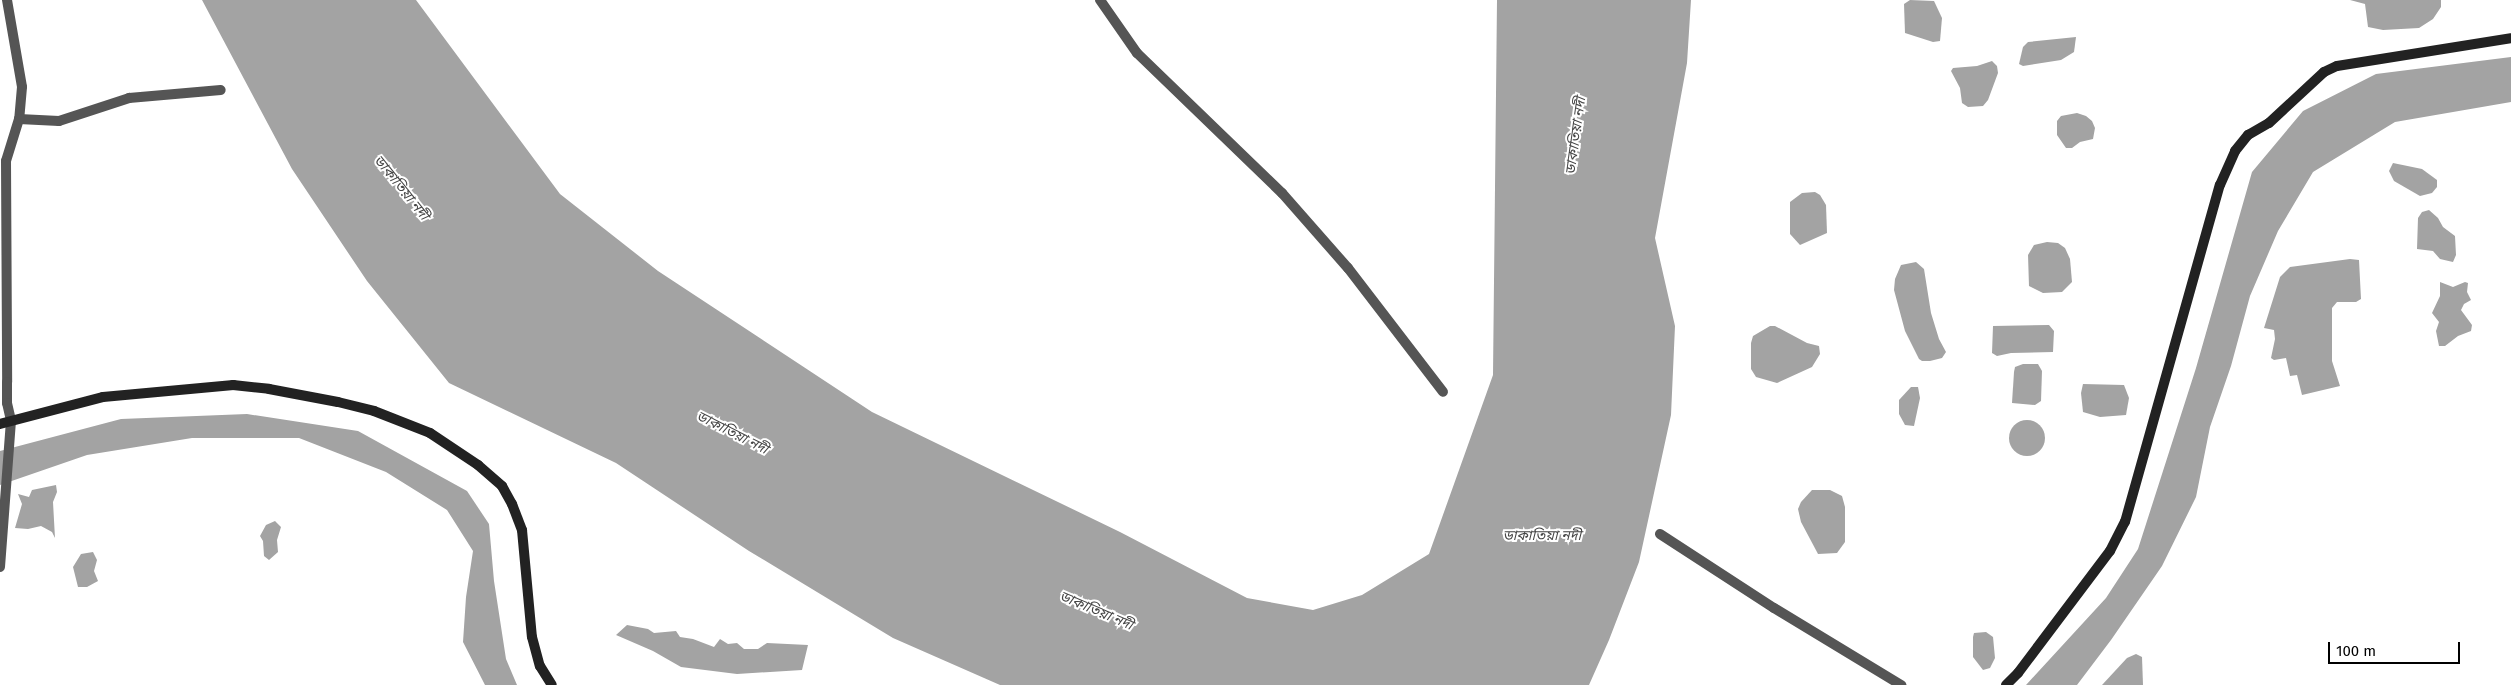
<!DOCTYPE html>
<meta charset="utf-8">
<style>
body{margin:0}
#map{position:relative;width:2511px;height:685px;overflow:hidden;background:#fff;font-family:"Fira Sans","Noto Sans Bengali",sans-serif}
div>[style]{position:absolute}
.water>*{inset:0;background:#a3a3a3}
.round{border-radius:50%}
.minor>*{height:10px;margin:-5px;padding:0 5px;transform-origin:5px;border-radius:5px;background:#555}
.tertiary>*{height:10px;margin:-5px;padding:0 5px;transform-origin:5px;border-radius:5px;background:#555}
.secondary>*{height:10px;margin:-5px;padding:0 5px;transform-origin:5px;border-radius:5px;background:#222}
span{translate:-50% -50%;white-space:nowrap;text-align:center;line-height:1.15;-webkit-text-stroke:4px #fff;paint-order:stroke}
.water-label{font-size:14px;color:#444;font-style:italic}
.scale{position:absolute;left:2328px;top:642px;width:132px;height:22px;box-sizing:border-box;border:2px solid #000;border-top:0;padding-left:6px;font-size:15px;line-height:18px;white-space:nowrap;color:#000;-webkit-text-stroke:4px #fff;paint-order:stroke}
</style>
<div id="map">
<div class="water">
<i style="clip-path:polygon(202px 0,416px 0,560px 194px,658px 271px,872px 412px,1120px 532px,1247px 598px,1313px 610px,1362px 595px,1429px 554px,1493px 375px,1497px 0,1691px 0,1687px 63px,1655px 238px,1675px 326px,1671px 415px,1639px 562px,1609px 640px,1589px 685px,1000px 685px,893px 638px,749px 551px,616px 463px,449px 383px,367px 281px,292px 169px)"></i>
<i style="clip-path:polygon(1910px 0,1934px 1px,1942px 18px,1940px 41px,1933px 42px,1905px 33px,1904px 4px)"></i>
<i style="clip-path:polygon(2350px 0,2441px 0,2441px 7px,2433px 19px,2419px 28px,2383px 30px,2368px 27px,2365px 4px)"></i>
<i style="clip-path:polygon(2076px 37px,2074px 52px,2061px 60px,2023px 66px,2019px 64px,2023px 47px,2028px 42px)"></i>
<i style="clip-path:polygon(2511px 57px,2511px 102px,2395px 122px,2313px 172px,2278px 231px,2250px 296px,2231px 366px,2210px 427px,2196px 497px,2162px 566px,2111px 640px,2077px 685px,2026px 685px,2106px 598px,2138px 549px,2196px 368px,2252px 172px,2303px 111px,2376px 74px)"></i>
<i style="clip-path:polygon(1992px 61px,1997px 66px,1998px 73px,1988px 100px,1983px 106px,1968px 107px,1962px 103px,1960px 88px,1951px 71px,1953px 68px,1977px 66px)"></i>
<i style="clip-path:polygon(2077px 113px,2086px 116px,2092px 121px,2095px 128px,2093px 139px,2080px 142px,2072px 148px,2066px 148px,2057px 135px,2057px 121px,2061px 116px)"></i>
<i style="clip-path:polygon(2393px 163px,2422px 169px,2437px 180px,2437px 187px,2432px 193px,2420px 196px,2394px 181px,2389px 171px)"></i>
<i style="clip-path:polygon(1815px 192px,1820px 195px,1826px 205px,1827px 233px,1800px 245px,1790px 234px,1790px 202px,1802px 193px)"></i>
<i style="clip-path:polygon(2429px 210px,2438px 218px,2443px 227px,2455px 236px,2456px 255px,2453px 262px,2440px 259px,2433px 251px,2417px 249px,2418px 218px,2422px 212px)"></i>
<i style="clip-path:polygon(2047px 242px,2058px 243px,2065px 248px,2070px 259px,2072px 282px,2062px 292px,2043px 293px,2029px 286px,2028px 255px,2034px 245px)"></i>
<i style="clip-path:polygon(2350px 259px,2359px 260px,2361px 299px,2356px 302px,2337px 302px,2332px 308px,2332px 361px,2340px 386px,2302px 395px,2297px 375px,2290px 376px,2286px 358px,2274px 360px,2271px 358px,2275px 339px,2274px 330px,2264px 328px,2280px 277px,2290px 267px)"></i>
<i style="clip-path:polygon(1916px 262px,1924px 269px,1931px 313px,1939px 339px,1946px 352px,1942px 358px,1930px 361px,1922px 361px,1919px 359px,1905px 331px,1894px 290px,1895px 279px,1901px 265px)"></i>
<i style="clip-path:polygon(2440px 282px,2453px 287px,2465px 282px,2468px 283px,2467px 292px,2471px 300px,2464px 304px,2461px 310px,2472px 325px,2471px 331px,2458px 336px,2445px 346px,2439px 346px,2436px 331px,2439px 322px,2432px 313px,2440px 296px)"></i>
<i style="clip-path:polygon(2049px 325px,2054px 331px,2053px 352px,2011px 353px,1997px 356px,1992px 353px,1993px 326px)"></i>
<i style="clip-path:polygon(1770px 326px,1775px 326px,1807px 343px,1819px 346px,1820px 354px,1812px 367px,1777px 383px,1756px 377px,1751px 369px,1751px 343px,1753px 336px)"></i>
<i style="clip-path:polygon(2023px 364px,2038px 364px,2042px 371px,2041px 401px,2035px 405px,2012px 403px,2014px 372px,2015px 367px)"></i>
<i style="clip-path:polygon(2083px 384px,2124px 385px,2129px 398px,2126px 415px,2100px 417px,2083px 412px,2081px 393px)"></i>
<i style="clip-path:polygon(1911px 387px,1918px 387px,1920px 398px,1914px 426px,1905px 425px,1899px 414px,1899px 400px)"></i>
<i style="clip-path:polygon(247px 414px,358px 431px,467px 491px,489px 524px,494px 581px,506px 659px,517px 685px,485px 685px,463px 642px,466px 597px,473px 551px,447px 510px,386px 472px,299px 438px,192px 438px,87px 455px,0 485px,0 451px,15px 447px,121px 419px)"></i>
<i class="round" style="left:2009px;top:420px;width:36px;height:36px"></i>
<i style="clip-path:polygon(56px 485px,57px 492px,53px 502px,55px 538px,52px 532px,41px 526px,28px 529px,15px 528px,22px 504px,18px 494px,29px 497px,32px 490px)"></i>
<i style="clip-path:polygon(1812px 490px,1830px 490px,1842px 496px,1845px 507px,1845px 542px,1837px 553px,1818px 554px,1801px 522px,1798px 509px,1801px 502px)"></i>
<i style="clip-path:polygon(275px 521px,281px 527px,277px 540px,278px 552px,269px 560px,264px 556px,263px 541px,260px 536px,266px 525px)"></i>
<i style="clip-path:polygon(93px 552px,97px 560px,94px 571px,98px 581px,87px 587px,78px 587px,73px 567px,81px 554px)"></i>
<i style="clip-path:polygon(627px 625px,648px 629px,654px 633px,676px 631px,680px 637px,693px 639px,714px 647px,720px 639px,728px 644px,737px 643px,744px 649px,758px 649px,767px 643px,808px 645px,802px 670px,737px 674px,681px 667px,653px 651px,616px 635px)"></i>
<i style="clip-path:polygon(1986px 632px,1993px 637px,1995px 658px,1990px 668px,1983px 670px,1973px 657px,1973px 637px,1974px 633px)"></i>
<i style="clip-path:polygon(2136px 654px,2142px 657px,2143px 685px,2102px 685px,2127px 658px)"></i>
</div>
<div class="minor">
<i style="left:1100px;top:0;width:65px;rotate:55.1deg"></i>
<i style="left:1137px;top:53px;width:202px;rotate:44deg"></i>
<i style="left:1282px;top:193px;width:100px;rotate:48.7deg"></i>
<i style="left:1348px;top:268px;width:156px;rotate:52.5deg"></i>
<i style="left:19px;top:119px;width:40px;rotate:2.9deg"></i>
<i style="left:59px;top:121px;width:74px;rotate:-18.2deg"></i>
<i style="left:129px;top:98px;width:92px;rotate:-5deg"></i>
<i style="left:1660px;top:534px;width:136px;rotate:33deg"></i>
<i style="left:1774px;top:608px;width:149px;rotate:31.2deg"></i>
<i style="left:0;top:567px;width:146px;rotate:-85.7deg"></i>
</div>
<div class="tertiary">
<i style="left:7px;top:0;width:88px;rotate:80.2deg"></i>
<i style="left:22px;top:87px;width:32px;rotate:95deg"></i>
<i style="left:19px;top:119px;width:44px;rotate:107.2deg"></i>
<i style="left:6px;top:161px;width:221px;rotate:89.7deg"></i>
<i style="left:7px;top:382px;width:21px;rotate:90deg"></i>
<i style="left:7px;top:403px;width:18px;rotate:77deg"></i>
</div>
<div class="secondary">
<i style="left:0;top:424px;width:106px;rotate:-14.7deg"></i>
<i style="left:103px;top:397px;width:131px;rotate:-5.3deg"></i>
<i style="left:233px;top:385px;width:36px;rotate:6deg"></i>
<i style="left:269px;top:389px;width:70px;rotate:10.7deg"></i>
<i style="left:338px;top:402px;width:37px;rotate:14deg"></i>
<i style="left:374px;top:411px;width:60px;rotate:21.4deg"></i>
<i style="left:430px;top:433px;width:58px;rotate:33.7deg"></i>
<i style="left:478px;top:465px;width:32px;rotate:41deg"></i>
<i style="left:502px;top:486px;width:21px;rotate:61deg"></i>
<i style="left:512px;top:504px;width:28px;rotate:69deg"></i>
<i style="left:522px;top:530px;width:107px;rotate:84.7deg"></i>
<i style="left:532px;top:637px;width:30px;rotate:75deg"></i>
<i style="left:540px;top:666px;width:22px;rotate:58deg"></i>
<i style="left:2006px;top:685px;width:17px;rotate:-45deg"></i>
<i style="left:2018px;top:673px;width:153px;rotate:-53deg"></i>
<i style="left:2110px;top:551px;width:33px;rotate:-63deg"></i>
<i style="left:2125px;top:522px;width:350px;rotate:-74.3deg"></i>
<i style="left:2220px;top:185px;width:37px;rotate:-66deg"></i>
<i style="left:2235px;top:151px;width:21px;rotate:-51deg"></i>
<i style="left:2248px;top:135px;width:24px;rotate:-30deg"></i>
<i style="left:2269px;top:123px;width:75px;rotate:-42.8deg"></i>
<i style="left:2324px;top:72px;width:14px;rotate:-25deg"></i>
<i style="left:2337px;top:66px;width:176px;rotate:-9.1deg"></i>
</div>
<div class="water-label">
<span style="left:1576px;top:136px;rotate:-82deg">ডাকাতিয়া নদী</span>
<span style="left:401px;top:188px;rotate:51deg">ডাকাতিয়া নদী</span>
<span style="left:732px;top:433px;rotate:27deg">ডাকাতিয়া নদী</span>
<span style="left:1542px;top:536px">ডাকাতিয়া নদী</span>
<span style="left:1096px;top:611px;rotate:23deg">ডাকাতিয়া নদী</span>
</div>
<div class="scale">100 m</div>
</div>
